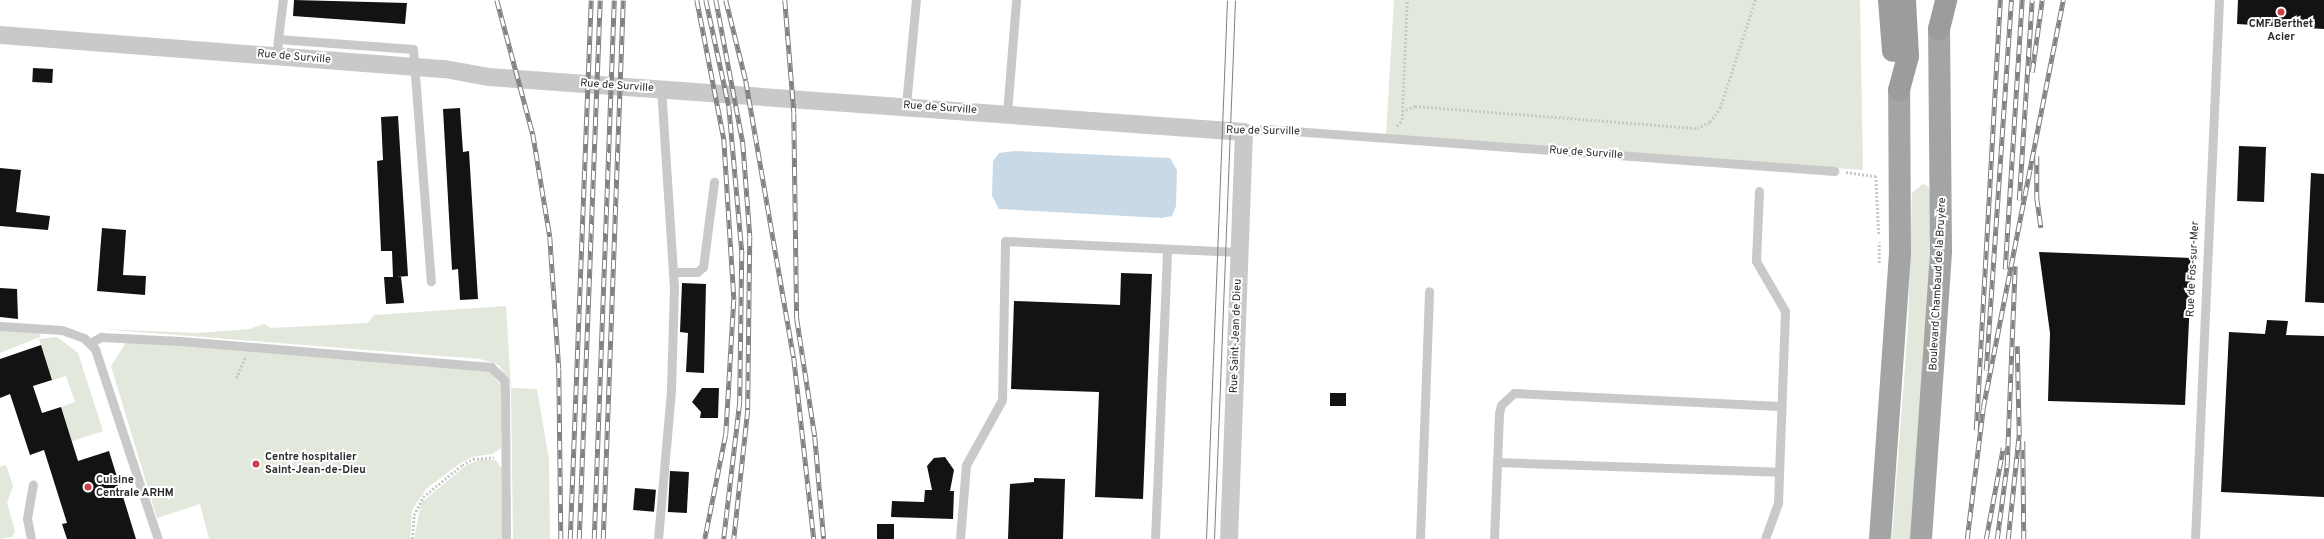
<!DOCTYPE html>
<meta charset="utf-8">
<style>
body{margin:0}
#map{position:relative;width:2324px;height:539px;overflow:hidden;background:#fff;font-family:Overpass,sans-serif}
div>[style]{position:absolute}
.green>*{inset:0;background:#e2e8db}
.water>*{inset:0;background:#c9dae6}
.building>*{inset:0;background:#131313;transform-origin:0 0}
.path>*{height:2.5px;margin-top:-1.25px;transform-origin:0;background:repeating-linear-gradient(90deg,#c9c9c9 0 2px,transparent 0 4px)}
.service>*{height:9px;margin:-4.5px;padding:0 4.5px;transform-origin:4.5px;border-radius:4.5px;background:#c9c9c9}
.minor>*{height:18px;margin:-9px;padding:0 9px;transform-origin:9px;border-radius:9px;background:#c9c9c9}
.primary>*{height:22px;margin:-11px;padding:0 11px;transform-origin:11px;border-radius:11px;background:#a4a4a4}
.trunk>*{height:22px;margin:-11px;padding:0 11px;transform-origin:11px;border-radius:11px;background:#9c9c9c}
.tram>*{height:1px;margin:-0.5px;padding:0 0.5px;transform-origin:0.5px;border-radius:0.5px;background:#818181}
.rail>*{height:4.5px;margin-top:-2.25px;transform-origin:0;background:repeating-linear-gradient(90deg,#fff 0 9px,#818181 0 18px);box-sizing:border-box;border-block:1px solid #818181}
.dots>*{width:11px;height:11px;translate:-50% -50%;box-sizing:border-box;border:2px solid #fff;border-radius:50%}
span{translate:-50% -50%;white-space:nowrap;text-align:center;line-height:1.15;-webkit-text-stroke:4px #fff;paint-order:stroke}
.poi-label{font-size:11px;color:#2c2c2c;font-weight:700}
.left{translate:0 -50%;text-align:left}
.street-label{font-size:11px;color:#2c2c2c}
</style>
<div id="map">
<div class="green">
<i style="clip-path:polygon(1394px 0,1860px 0,1863px 170px,1386px 135px)"></i>
<i style="clip-path:polygon(1923px 184px,1929px 187px,1931px 218px,1928px 307px,1910px 539px,1892px 539px,1908px 326px,1912px 193px)"></i>
<i style="clip-path:polygon(506px 306px,511px 388px,537px 389px,549px 460px,550px 539px,513px 539px,511px 388px,499px 365px,480px 359px,101px 329px,196px 333px,250px 329px,264px 324px,271px 328px,368px 323px,374px 315px)"></i>
<i style="clip-path:polygon(0 329px,41px 332px,40px 337px,0 353px)"></i>
<i style="clip-path:polygon(57px 337px,78px 353px,103px 431px,72px 441px,61px 407px,75px 402px,66px 376px,52px 380px,39px 339px)"></i>
<i style="clip-path:polygon(127px 341px,488px 368px,501px 386px,501px 448px,493px 454px,472px 457px,459px 464px,426px 489px,412px 510px,410px 539px,209px 539px,200px 504px,157px 518px,111px 366px)"></i>
<i style="clip-path:polygon(481px 459px,496px 460px,502px 469px,503px 539px,414px 539px,421px 503px,465px 466px)"></i>
<i style="clip-path:polygon(6px 465px,13px 486px,7px 503px,15px 531px,12px 537px,0 539px,0 467px)"></i>
</div>
<div class="water">
<i style="clip-path:polygon(1014px 151px,1170px 158px,1177px 170px,1176px 206px,1172px 216px,1162px 218px,999px 209px,992px 196px,993px 161px,999px 153px)"></i>
</div>
<div class="building">
<i style="clip-path:polygon(294px 0,407px 3px,405px 24px,293px 16px)"></i>
<i style="clip-path:polygon(2238px 0,2324px 0,2324px 29px,2237px 24px)"></i>
<i style="left:33px;top:68px;width:20px;height:14px;rotate:3deg"></i>
<i style="clip-path:polygon(460px 108px,463px 152px,469px 151px,478px 299px,460px 300px,458px 269px,452px 270px,443px 109px)"></i>
<i style="clip-path:polygon(398px 116px,408px 276px,397px 277px,401px 277px,404px 303px,386px 304px,384px 277px,393px 277px,392px 251px,381px 251px,377px 161px,383px 160px,381px 117px)"></i>
<i style="left:2239px;top:146px;width:27px;height:55px;rotate:2deg"></i>
<i style="clip-path:polygon(0 168px,21px 170px,16px 212px,50px 216px,48px 230px,0 226px)"></i>
<i style="clip-path:polygon(2311px 173px,2324px 174px,2324px 303px,2305px 302px)"></i>
<i style="clip-path:polygon(102px 228px,126px 230px,123px 275px,146px 276px,145px 295px,97px 291px)"></i>
<i style="clip-path:polygon(2039px 252px,2192px 258px,2185px 405px,2048px 401px,2050px 333px)"></i>
<i style="clip-path:polygon(1121px 273px,1152px 274px,1143px 499px,1095px 497px,1099px 392px,1011px 389px,1014px 301px,1120px 305px)"></i>
<i style="clip-path:polygon(682px 283px,706px 284px,704px 373px,686px 372px,688px 333px,680px 332px)"></i>
<i style="clip-path:polygon(0 288px,17px 289px,18px 319px,0 317px)"></i>
<i style="clip-path:polygon(2267px 320px,2288px 321px,2286px 335px,2324px 336px,2324px 497px,2221px 492px,2229px 332px,2265px 334px)"></i>
<i style="clip-path:polygon(41px 345px,52px 380px,33px 386px,42px 413px,61px 407px,78px 461px,109px 451px,136px 539px,67px 539px,62px 524px,67px 523px,44px 450px,30px 455px,10px 394px,0 398px,0 359px)"></i>
<i style="clip-path:polygon(702px 388px,719px 388px,718px 418px,700px 418px,701px 412px,692px 402px)"></i>
<i style="left:1330px;top:393px;width:16px;height:13px"></i>
<i style="clip-path:polygon(945px 457px,954px 470px,950px 491px,954px 491px,953px 519px,891px 517px,892px 501px,924px 502px,925px 490px,932px 490px,927px 466px,934px 458px)"></i>
<i style="left:670px;top:471px;width:19px;height:41px;rotate:3deg"></i>
<i style="clip-path:polygon(1034px 478px,1065px 479px,1063px 539px,1008px 539px,1010px 484px,1034px 482px)"></i>
<i style="left:635px;top:488px;width:21px;height:22px;rotate:5deg"></i>
<i style="left:877px;top:524px;width:17px;height:15px"></i>
</div>
<div class="path">
<i style="left:1402px;top:111px;width:14px;rotate:-21deg"></i>
<i style="left:1415px;top:106px;width:283px;rotate:4.5deg"></i>
<i style="left:1697px;top:128px;width:14px;rotate:-25deg"></i>
<i style="left:1710px;top:122px;width:17px;rotate:-54deg"></i>
<i style="left:1720px;top:108px;width:114px;rotate:-72deg"></i>
<i style="left:1397px;top:126px;width:8px;rotate:-50deg"></i>
<i style="left:1402px;top:120px;width:120px;rotate:-87.6deg"></i>
<i style="left:1846px;top:172px;width:30px;rotate:8deg"></i>
<i style="left:1876px;top:176px;width:59px;rotate:87.1deg"></i>
<i style="left:1879px;top:263px;width:21px;rotate:-90deg"></i>
<i style="left:236px;top:378px;width:22px;rotate:-66deg"></i>
<i style="left:412px;top:539px;width:24px;rotate:-85deg"></i>
<i style="left:414px;top:515px;width:20px;rotate:-63deg"></i>
<i style="left:423px;top:497px;width:50px;rotate:-39.4deg"></i>
<i style="left:462px;top:465px;width:13px;rotate:-29deg"></i>
<i style="left:473px;top:459px;width:21px;rotate:-5deg"></i>
</div>
<div class="service">
<i style="left:278px;top:39px;width:39px;rotate:-83deg"></i>
<i style="left:277px;top:56px;width:17px;rotate:-87deg"></i>
<i style="left:278px;top:39px;width:135px;rotate:4.2deg"></i>
<i style="left:413px;top:49px;width:233px;rotate:85.6deg"></i>
<i style="left:906px;top:105px;width:105px;rotate:-84.6deg"></i>
<i style="left:1007px;top:113px;width:113px;rotate:-85.4deg"></i>
<i style="left:1244px;top:132px;width:21px;rotate:-8deg"></i>
<i style="left:1265px;top:129px;width:571px;rotate:4.22deg"></i>
<i style="left:1759px;top:191px;width:70px;rotate:92.5deg"></i>
<i style="left:1756px;top:261px;width:58px;rotate:59.9deg"></i>
<i style="left:1785px;top:311px;width:192px;rotate:92.1deg"></i>
<i style="left:1778px;top:503px;width:38px;rotate:110deg"></i>
<i style="left:673px;top:272px;width:24px"></i>
<i style="left:697px;top:272px;width:8px;rotate:-40deg"></i>
<i style="left:703px;top:267px;width:86px;rotate:-82.6deg"></i>
<i style="left:0;top:326px;width:62px;rotate:3.7deg"></i>
<i style="left:62px;top:330px;width:23px;rotate:20deg"></i>
<i style="left:84px;top:338px;width:16px;rotate:45deg"></i>
<i style="left:95px;top:349px;width:200px;rotate:71.7deg"></i>
<i style="left:90px;top:343px;width:13px;rotate:-29deg"></i>
<i style="left:101px;top:337px;width:80px;rotate:2.9deg"></i>
<i style="left:181px;top:341px;width:311px;rotate:4.8deg"></i>
<i style="left:491px;top:367px;width:18px;rotate:45deg"></i>
<i style="left:504px;top:380px;width:11px;rotate:85deg"></i>
<i style="left:505px;top:391px;width:148px;rotate:89.6deg"></i>
<i style="left:1497px;top:462px;width:282px;rotate:2deg"></i>
<i style="left:31px;top:539px;width:21px;rotate:-101deg"></i>
<i style="left:27px;top:518px;width:34px;rotate:-80deg"></i>
<i style="left:658px;top:539px;width:151px;rotate:-85deg"></i>
<i style="left:671px;top:389px;width:101px;rotate:-88.3deg"></i>
<i style="left:674px;top:288px;width:199px;rotate:-93.7deg"></i>
<i style="left:960px;top:539px;width:74px;rotate:-85.4deg"></i>
<i style="left:966px;top:465px;width:74px;rotate:-61deg"></i>
<i style="left:1002px;top:400px;width:159px;rotate:-88.9deg"></i>
<i style="left:1005px;top:241px;width:234px;rotate:2.7deg"></i>
<i style="left:1155px;top:539px;width:290px;rotate:-87.6deg"></i>
<i style="left:1420px;top:539px;width:248px;rotate:-87.9deg"></i>
<i style="left:1494px;top:539px;width:126px;rotate:-87.7deg"></i>
<i style="left:1499px;top:413px;width:8px;rotate:-76deg"></i>
<i style="left:1501px;top:405px;width:18px;rotate:-43deg"></i>
<i style="left:1514px;top:393px;width:267px;rotate:2.8deg"></i>
<i style="left:2195px;top:539px;width:540px;rotate:-87.45deg"></i>
</div>
<div class="minor">
<i style="left:0;top:35px;width:446px;rotate:4.4deg"></i>
<i style="left:445px;top:69px;width:45px;rotate:10.3deg"></i>
<i style="left:489px;top:77px;width:757px;rotate:4.17deg"></i>
<i style="left:1244px;top:132px;width:407px;rotate:92.1deg"></i>
</div>
<div class="primary">
<i style="left:1880px;top:539px;width:286px;rotate:-86deg"></i>
<i style="left:1900px;top:254px;width:164px;rotate:-90.3deg"></i>
<i style="left:1921px;top:539px;width:289px;rotate:-86deg"></i>
<i style="left:1941px;top:251px;width:222px;rotate:-90.5deg"></i>
</div>
<div class="trunk">
<i style="left:1889px;top:0;width:51px;rotate:85.5deg"></i>
<i style="left:1939px;top:29px;width:30px;rotate:-76deg"></i>
<i style="left:1899px;top:90px;width:35px;rotate:-75deg"></i>
<i style="left:1908px;top:56px;width:56px;rotate:-93.1deg"></i>
</div>
<div class="tram">
<i style="left:1206px;top:539px;width:539px;rotate:-87.77deg"></i>
<i style="left:1214px;top:539px;width:539px;rotate:-87.77deg"></i>
</div>
<div class="rail">
<i style="left:497px;top:0;width:139px;rotate:75deg"></i>
<i style="left:533px;top:134px;width:104px;rotate:80.6deg"></i>
<i style="left:550px;top:237px;width:132px;rotate:86.1deg"></i>
<i style="left:559px;top:369px;width:170px;rotate:89.3deg"></i>
<i style="left:697px;top:0;width:142px;rotate:79deg"></i>
<i style="left:724px;top:139px;width:161px;rotate:86.4deg"></i>
<i style="left:734px;top:300px;width:134px;rotate:93.4deg"></i>
<i style="left:726px;top:434px;width:107px;rotate:101.3deg"></i>
<i style="left:706px;top:0;width:108px;rotate:77.8deg"></i>
<i style="left:729px;top:106px;width:147px;rotate:84.9deg"></i>
<i style="left:742px;top:252px;width:150px;rotate:90.8deg"></i>
<i style="left:740px;top:402px;width:138px;rotate:96.7deg"></i>
<i style="left:716px;top:0;width:146px;rotate:79.3deg"></i>
<i style="left:743px;top:143px;width:94px;rotate:85.7deg"></i>
<i style="left:750px;top:237px;width:173px;rotate:90.7deg"></i>
<i style="left:748px;top:410px;width:130px;rotate:96.2deg"></i>
<i style="left:726px;top:0;width:83px;rotate:76.1deg"></i>
<i style="left:746px;top:81px;width:281px;rotate:80.2deg"></i>
<i style="left:794px;top:358px;width:182px;rotate:83.7deg"></i>
<i style="left:785px;top:0;width:113px;rotate:85.4deg"></i>
<i style="left:794px;top:113px;width:206px;rotate:89.2deg"></i>
<i style="left:797px;top:319px;width:119px;rotate:81.3deg"></i>
<i style="left:815px;top:437px;width:102px;rotate:85deg"></i>
<i style="left:2032px;top:72px;width:73px;rotate:-82.1deg"></i>
<i style="left:2037px;top:156px;width:42px;rotate:90deg"></i>
<i style="left:2037px;top:198px;width:30px;rotate:82deg"></i>
<i style="left:2019px;top:200px;width:200px;rotate:-86.3deg"></i>
<i style="left:2005px;top:269px;width:270px;rotate:-86.4deg"></i>
<i style="left:1986px;top:370px;width:371px;rotate:-86.1deg"></i>
<i style="left:1976px;top:430px;width:431px;rotate:-86.8deg"></i>
<i style="left:2023px;top:441px;width:98px;rotate:89.4deg"></i>
<i style="left:570px;top:539px;width:539px;rotate:-87.77deg"></i>
<i style="left:579px;top:539px;width:539px;rotate:-87.77deg"></i>
<i style="left:594px;top:539px;width:539px;rotate:-87.87deg"></i>
<i style="left:603px;top:539px;width:539px;rotate:-87.87deg"></i>
<i style="left:1967px;top:539px;width:132px;rotate:-83deg"></i>
<i style="left:1983px;top:408px;width:416px;rotate:-78.9deg"></i>
<i style="left:1986px;top:539px;width:93px;rotate:-79.4deg"></i>
<i style="left:1997px;top:539px;width:76px;rotate:-82.4deg"></i>
<i style="left:2007px;top:464px;width:198px;rotate:-87.7deg"></i>
<i style="left:2008px;top:539px;width:105px;rotate:-84deg"></i>
<i style="left:2019px;top:435px;width:89px;rotate:-91.3deg"></i>
</div>
<div class="dots">
<i style="left:2281px;top:12px;background:#ce434b"></i>
<i style="left:256px;top:464px;background:#ce434b"></i>
<i style="left:88px;top:487px;background:#ce434b"></i>
</div>
<div class="poi-label">
<span style="left:2281px;top:31px">CMF Berthet<br>Acier</span>
<span class="left" style="left:265px;top:464px">Centre hospitalier<br>Saint-Jean-de-Dieu</span>
<span class="left" style="left:96px;top:487px">Cuisine<br>Centrale ARHM</span>
</div>
<div class="street-label">
<span style="left:294px;top:57px;rotate:5deg">Rue de Surville</span>
<span style="left:617px;top:86px;rotate:4deg">Rue de Surville</span>
<span style="left:940px;top:108px;rotate:4deg">Rue de Surville</span>
<span style="left:1263px;top:131px;rotate:1deg">Rue de Surville</span>
<span style="left:1586px;top:153px;rotate:4deg">Rue de Surville</span>
<span style="left:2193px;top:269px;rotate:-87deg">Rue de Fos-sur-Mer</span>
<span style="left:1938px;top:284px;rotate:-87deg">Boulevard Chambaud de la Bruyère</span>
<span style="left:1236px;top:336px;rotate:-88deg">Rue Saint-Jean de Dieu</span>
</div>
</div>
